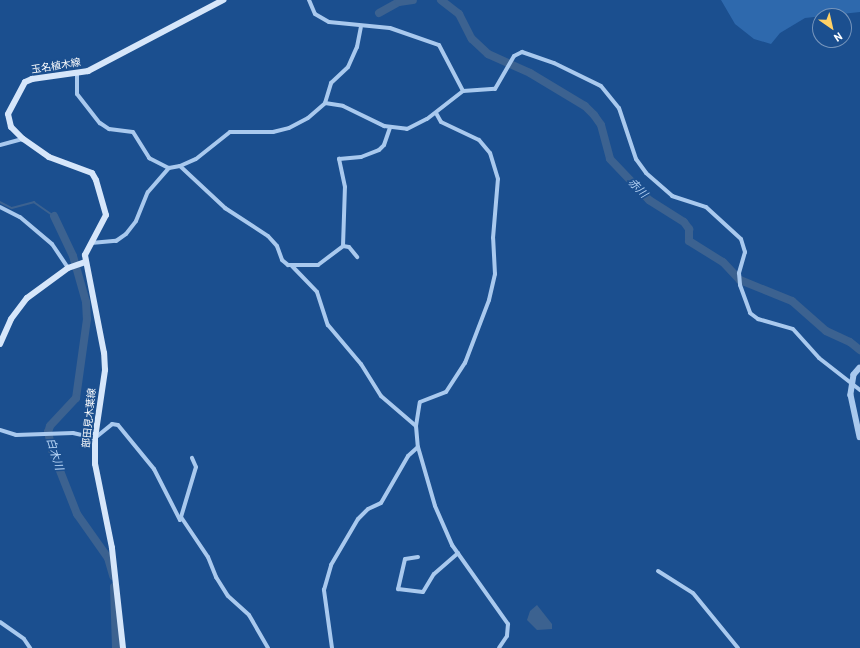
<!DOCTYPE html>
<meta charset="utf-8">
<style>
body{margin:0}
#map{position:relative;width:860px;height:648px;overflow:hidden;background:#1b4f8f;font-family:Barlow,"Noto Sans JP",sans-serif}
div>[style]{position:absolute}
.green>*{inset:0;background:#2e69ad}
.water>*{inset:0;background:#3c6290}
.stream>*{height:1.5px;margin:-0.75px;padding:0 0.75px;transform-origin:0.75px;border-radius:0.75px;background:#3c6290}
.river>*{height:8px;margin:-4px;padding:0 4px;transform-origin:4px;border-radius:4px;background:#3c6290}
.minor>*{height:4px;margin:-2px;padding:0 2px;transform-origin:2px;border-radius:2px;background:#a9c9ee}
.tertiary>*{height:5.5px;margin:-2.75px;padding:0 2.75px;transform-origin:2.75px;border-radius:2.75px;background:#a9c9ee}
.secondary>*{height:6px;margin:-3px;padding:0 3px;transform-origin:3px;border-radius:3px;background:#d6e6fa}
span{translate:-50% -50%;white-space:nowrap;text-align:center;line-height:1.15;-webkit-text-stroke:3.5px #1b4f8f;paint-order:stroke}
.street-label{font-size:10px;color:#fff}
.water-label{font-size:11px;color:#b5d3f5;font-style:italic}
.north{position:absolute;left:812px;top:8px;width:40px;height:40px;box-sizing:border-box;background:#1b4f8f;border:1px solid #7695bc;border-radius:50%;rotate:146deg;font-size:11px;font-weight:700;line-height:16px;text-align:center;color:#fff}
.north::after{content:'';display:block;margin:auto;width:14px;height:18px;background:#ffd166;clip-path:polygon(50% 0,100% 100%,50% 72%,0 100%)}
</style>
<div id="map">
<div class="green">
<i style="clip-path:polygon(721px 0,860px 0,860px 12px,805px 18px,780px 33px,771px 44px,754px 39px,735px 24px)"></i>
</div>
<div class="water">
<i style="clip-path:polygon(537px 605px,552px 624px,552px 629px,537px 630px,527px 620px,530px 611px)"></i>
</div>
<div class="stream">
<i style="left:0;top:202px;width:13px;rotate:27deg"></i>
<i style="left:12px;top:208px;width:23px;rotate:-15deg"></i>
<i style="left:34px;top:202px;width:24px;rotate:35deg"></i>
</div>
<div class="river">
<i style="left:441px;top:0;width:23px;rotate:38deg"></i>
<i style="left:459px;top:14px;width:28px;rotate:63deg"></i>
<i style="left:472px;top:39px;width:22px;rotate:43deg"></i>
<i style="left:488px;top:54px;width:46px;rotate:24.3deg"></i>
<i style="left:530px;top:73px;width:64px;rotate:31deg"></i>
<i style="left:585px;top:106px;width:13px;rotate:45deg"></i>
<i style="left:594px;top:115px;width:12px;rotate:55deg"></i>
<i style="left:601px;top:125px;width:35px;rotate:75deg"></i>
<i style="left:610px;top:159px;width:57px;rotate:46.4deg"></i>
<i style="left:649px;top:200px;width:41px;rotate:32.2deg"></i>
<i style="left:684px;top:222px;width:9px;rotate:54deg"></i>
<i style="left:689px;top:229px;width:12px;rotate:90deg"></i>
<i style="left:689px;top:241px;width:40px;rotate:32deg"></i>
<i style="left:723px;top:262px;width:25px;rotate:47deg"></i>
<i style="left:740px;top:280px;width:56px;rotate:22deg"></i>
<i style="left:792px;top:301px;width:45px;rotate:41.4deg"></i>
<i style="left:826px;top:331px;width:26px;rotate:25deg"></i>
<i style="left:850px;top:342px;width:13px;rotate:39deg"></i>
<i style="left:379px;top:13px;width:23px;rotate:-29deg"></i>
<i style="left:399px;top:2px;width:14px;rotate:-8deg"></i>
<i style="left:54px;top:216px;width:44px;rotate:64.6deg"></i>
<i style="left:73px;top:256px;width:48px;rotate:74.2deg"></i>
<i style="left:86px;top:302px;width:17px;rotate:87deg"></i>
<i style="left:87px;top:319px;width:80px;rotate:97.9deg"></i>
<i style="left:76px;top:398px;width:38px;rotate:133deg"></i>
<i style="left:50px;top:426px;width:6px;rotate:108deg"></i>
<i style="left:48px;top:432px;width:22px;rotate:77deg"></i>
<i style="left:53px;top:453px;width:66px;rotate:68.5deg"></i>
<i style="left:77px;top:514px;width:54px;rotate:54.8deg"></i>
<i style="left:108px;top:558px;width:19px;rotate:74deg"></i>
<i style="left:114px;top:587px;width:61px;rotate:88.1deg"></i>
</div>
<div class="minor">
<i style="left:309px;top:0;width:15px;rotate:67deg"></i>
<i style="left:315px;top:14px;width:16px;rotate:30deg"></i>
<i style="left:329px;top:22px;width:61px;rotate:5.6deg"></i>
<i style="left:390px;top:28px;width:52px;rotate:19.1deg"></i>
<i style="left:439px;top:45px;width:52px;rotate:62.4deg"></i>
<i style="left:463px;top:91px;width:32px;rotate:-4deg"></i>
<i style="left:495px;top:89px;width:38px;rotate:-60deg"></i>
<i style="left:514px;top:56px;width:9px;rotate:-27deg"></i>
<i style="left:522px;top:52px;width:34px;rotate:19deg"></i>
<i style="left:554px;top:63px;width:52px;rotate:26.1deg"></i>
<i style="left:601px;top:86px;width:28px;rotate:51deg"></i>
<i style="left:619px;top:108px;width:54px;rotate:71.6deg"></i>
<i style="left:636px;top:159px;width:17px;rotate:54deg"></i>
<i style="left:646px;top:173px;width:35px;rotate:41deg"></i>
<i style="left:672px;top:196px;width:36px;rotate:18deg"></i>
<i style="left:706px;top:207px;width:47px;rotate:42.4deg"></i>
<i style="left:741px;top:239px;width:14px;rotate:73deg"></i>
<i style="left:745px;top:252px;width:22px;rotate:106deg"></i>
<i style="left:739px;top:273px;width:12px;rotate:85deg"></i>
<i style="left:740px;top:285px;width:30px;rotate:70deg"></i>
<i style="left:750px;top:313px;width:10px;rotate:37deg"></i>
<i style="left:758px;top:319px;width:36px;rotate:16deg"></i>
<i style="left:793px;top:329px;width:39px;rotate:48deg"></i>
<i style="left:819px;top:358px;width:52px;rotate:38deg"></i>
<i style="left:77px;top:74px;width:20px;rotate:90deg"></i>
<i style="left:77px;top:94px;width:37px;rotate:52deg"></i>
<i style="left:100px;top:123px;width:11px;rotate:34deg"></i>
<i style="left:109px;top:129px;width:24px;rotate:7deg"></i>
<i style="left:133px;top:132px;width:31px;rotate:58deg"></i>
<i style="left:149px;top:158px;width:22px;rotate:27deg"></i>
<i style="left:169px;top:168px;width:11px;rotate:-10deg"></i>
<i style="left:180px;top:166px;width:17px;rotate:-24deg"></i>
<i style="left:196px;top:159px;width:43px;rotate:-38.5deg"></i>
<i style="left:230px;top:132px;width:43px"></i>
<i style="left:273px;top:132px;width:16px;rotate:-14deg"></i>
<i style="left:289px;top:128px;width:21px;rotate:-28deg"></i>
<i style="left:308px;top:118px;width:23px;rotate:-41deg"></i>
<i style="left:325px;top:103px;width:21px;rotate:-73deg"></i>
<i style="left:331px;top:83px;width:23px;rotate:-43deg"></i>
<i style="left:348px;top:67px;width:22px;rotate:-66deg"></i>
<i style="left:357px;top:47px;width:20px;rotate:-79deg"></i>
<i style="left:325px;top:103px;width:18px;rotate:9deg"></i>
<i style="left:343px;top:106px;width:46px;rotate:26deg"></i>
<i style="left:384px;top:126px;width:23px;rotate:7deg"></i>
<i style="left:407px;top:129px;width:22px;rotate:-27deg"></i>
<i style="left:427px;top:119px;width:46px;rotate:-37.9deg"></i>
<i style="left:0;top:145px;width:24px;rotate:-15deg"></i>
<i style="left:180px;top:166px;width:62px;rotate:43deg"></i>
<i style="left:225px;top:208px;width:51px;rotate:33.1deg"></i>
<i style="left:268px;top:236px;width:13px;rotate:48deg"></i>
<i style="left:277px;top:246px;width:15px;rotate:70deg"></i>
<i style="left:282px;top:260px;width:8px;rotate:40deg"></i>
<i style="left:288px;top:265px;width:30px"></i>
<i style="left:318px;top:265px;width:31px;rotate:-37deg"></i>
<i style="left:343px;top:246px;width:6px;rotate:9deg"></i>
<i style="left:349px;top:247px;width:13px;rotate:51deg"></i>
<i style="left:0;top:207px;width:22px;rotate:27deg"></i>
<i style="left:20px;top:217px;width:42px;rotate:40.2deg"></i>
<i style="left:52px;top:244px;width:29px;rotate:56deg"></i>
<i style="left:91px;top:243px;width:25px;rotate:-5deg"></i>
<i style="left:116px;top:241px;width:12px;rotate:-35deg"></i>
<i style="left:126px;top:234px;width:16px;rotate:-52deg"></i>
<i style="left:136px;top:221px;width:31px;rotate:-68deg"></i>
<i style="left:148px;top:192px;width:32px;rotate:-49deg"></i>
<i style="left:343px;top:246px;width:59px;rotate:-88.1deg"></i>
<i style="left:345px;top:187px;width:29px;rotate:-102deg"></i>
<i style="left:339px;top:159px;width:22px;rotate:-5deg"></i>
<i style="left:361px;top:157px;width:19px;rotate:-21deg"></i>
<i style="left:379px;top:150px;width:7px;rotate:-45deg"></i>
<i style="left:384px;top:145px;width:18px;rotate:-71deg"></i>
<i style="left:292px;top:266px;width:36px;rotate:46deg"></i>
<i style="left:317px;top:292px;width:35px;rotate:72deg"></i>
<i style="left:328px;top:325px;width:51px;rotate:49.8deg"></i>
<i style="left:361px;top:364px;width:38px;rotate:58deg"></i>
<i style="left:381px;top:396px;width:46px;rotate:40.6deg"></i>
<i style="left:416px;top:426px;width:21px;rotate:85deg"></i>
<i style="left:418px;top:447px;width:61px;rotate:73.9deg"></i>
<i style="left:435px;top:506px;width:43px;rotate:66.4deg"></i>
<i style="left:452px;top:545px;width:97px;rotate:54.7deg"></i>
<i style="left:508px;top:624px;width:12px;rotate:95deg"></i>
<i style="left:507px;top:636px;width:14px;rotate:124deg"></i>
<i style="left:416px;top:426px;width:24px;rotate:-81deg"></i>
<i style="left:420px;top:402px;width:28px;rotate:-21deg"></i>
<i style="left:446px;top:392px;width:35px;rotate:-57deg"></i>
<i style="left:465px;top:363px;width:67px;rotate:-69.1deg"></i>
<i style="left:489px;top:300px;width:27px;rotate:-77deg"></i>
<i style="left:495px;top:274px;width:36px;rotate:-93deg"></i>
<i style="left:493px;top:238px;width:59px;rotate:-85.2deg"></i>
<i style="left:498px;top:179px;width:27px;rotate:-107deg"></i>
<i style="left:490px;top:153px;width:17px;rotate:-130deg"></i>
<i style="left:479px;top:140px;width:42px;rotate:-154.7deg"></i>
<i style="left:441px;top:122px;width:10px;rotate:-119deg"></i>
<i style="left:0;top:430px;width:17px;rotate:17deg"></i>
<i style="left:16px;top:435px;width:57px;rotate:-2deg"></i>
<i style="left:73px;top:433px;width:23px;rotate:13deg"></i>
<i style="left:95px;top:438px;width:22px;rotate:-39deg"></i>
<i style="left:112px;top:424px;width:6px;rotate:9deg"></i>
<i style="left:118px;top:425px;width:57px;rotate:50.7deg"></i>
<i style="left:154px;top:469px;width:57px;rotate:63deg"></i>
<i style="left:180px;top:520px;width:3px;rotate:-72deg"></i>
<i style="left:181px;top:517px;width:48px;rotate:56deg"></i>
<i style="left:208px;top:557px;width:22px;rotate:68deg"></i>
<i style="left:216px;top:577px;width:22px;rotate:58deg"></i>
<i style="left:228px;top:596px;width:28px;rotate:42deg"></i>
<i style="left:249px;top:615px;width:38px;rotate:60deg"></i>
<i style="left:181px;top:517px;width:52px;rotate:-73.3deg"></i>
<i style="left:196px;top:467px;width:10px;rotate:-114deg"></i>
<i style="left:418px;top:557px;width:13px;rotate:171deg"></i>
<i style="left:405px;top:559px;width:31px;rotate:103deg"></i>
<i style="left:398px;top:589px;width:25px;rotate:7deg"></i>
<i style="left:423px;top:592px;width:21px;rotate:-59deg"></i>
<i style="left:434px;top:574px;width:32px;rotate:-41deg"></i>
<i style="left:658px;top:571px;width:41px;rotate:32.2deg"></i>
<i style="left:693px;top:593px;width:71px;rotate:50.7deg"></i>
<i style="left:0;top:622px;width:29px;rotate:35deg"></i>
<i style="left:24px;top:639px;width:11px;rotate:56deg"></i>
<i style="left:332px;top:648px;width:59px;rotate:-97.9deg"></i>
<i style="left:324px;top:590px;width:26px;rotate:-74deg"></i>
<i style="left:331px;top:565px;width:53px;rotate:-59.6deg"></i>
<i style="left:358px;top:519px;width:14px;rotate:-45deg"></i>
<i style="left:368px;top:509px;width:14px;rotate:-25deg"></i>
<i style="left:381px;top:503px;width:54px;rotate:-60.1deg"></i>
<i style="left:408px;top:456px;width:13px;rotate:-42deg"></i>
</div>
<div class="tertiary">
<i style="left:860px;top:368px;width:9px;rotate:131deg"></i>
<i style="left:854px;top:375px;width:20px;rotate:99deg"></i>
<i style="left:851px;top:395px;width:43px;rotate:77.9deg"></i>
</div>
<div class="secondary">
<i style="left:0;top:344px;width:27px;rotate:-66deg"></i>
<i style="left:11px;top:319px;width:26px;rotate:-53deg"></i>
<i style="left:27px;top:298px;width:51px;rotate:-36.2deg"></i>
<i style="left:68px;top:268px;width:18px;rotate:-19deg"></i>
<i style="left:123px;top:648px;width:101px;rotate:-96.3deg"></i>
<i style="left:112px;top:548px;width:86px;rotate:-101.4deg"></i>
<i style="left:95px;top:464px;width:26px;rotate:-90deg"></i>
<i style="left:95px;top:438px;width:69px;rotate:-81.6deg"></i>
<i style="left:105px;top:370px;width:17px;rotate:-93deg"></i>
<i style="left:104px;top:353px;width:100px;rotate:-101deg"></i>
<i style="left:85px;top:255px;width:45px;rotate:-62.3deg"></i>
<i style="left:106px;top:215px;width:36px;rotate:-106deg"></i>
<i style="left:96px;top:180px;width:8px;rotate:-120deg"></i>
<i style="left:92px;top:173px;width:46px;rotate:-159.6deg"></i>
<i style="left:49px;top:157px;width:32px;rotate:-145deg"></i>
<i style="left:23px;top:139px;width:17px;rotate:-135deg"></i>
<i style="left:11px;top:127px;width:13px;rotate:-103deg"></i>
<i style="left:8px;top:114px;width:36px;rotate:-62deg"></i>
<i style="left:25px;top:82px;width:8px;rotate:-23deg"></i>
<i style="left:32px;top:79px;width:57px;rotate:-8.1deg"></i>
<i style="left:88px;top:71px;width:153px;rotate:-27.7deg"></i>
</div>
<div class="street-label">
<span style="left:56px;top:66px;rotate:-9deg">玉名植木線</span>
<span style="left:89px;top:418px;rotate:-84deg">部田見木葉線</span>
</div>
<div class="water-label">
<span style="left:638px;top:188px;rotate:46deg">赤川</span>
<span style="left:55px;top:454px;rotate:73deg">白木川</span>
</div>
<div class="north">N</div>
</div>
